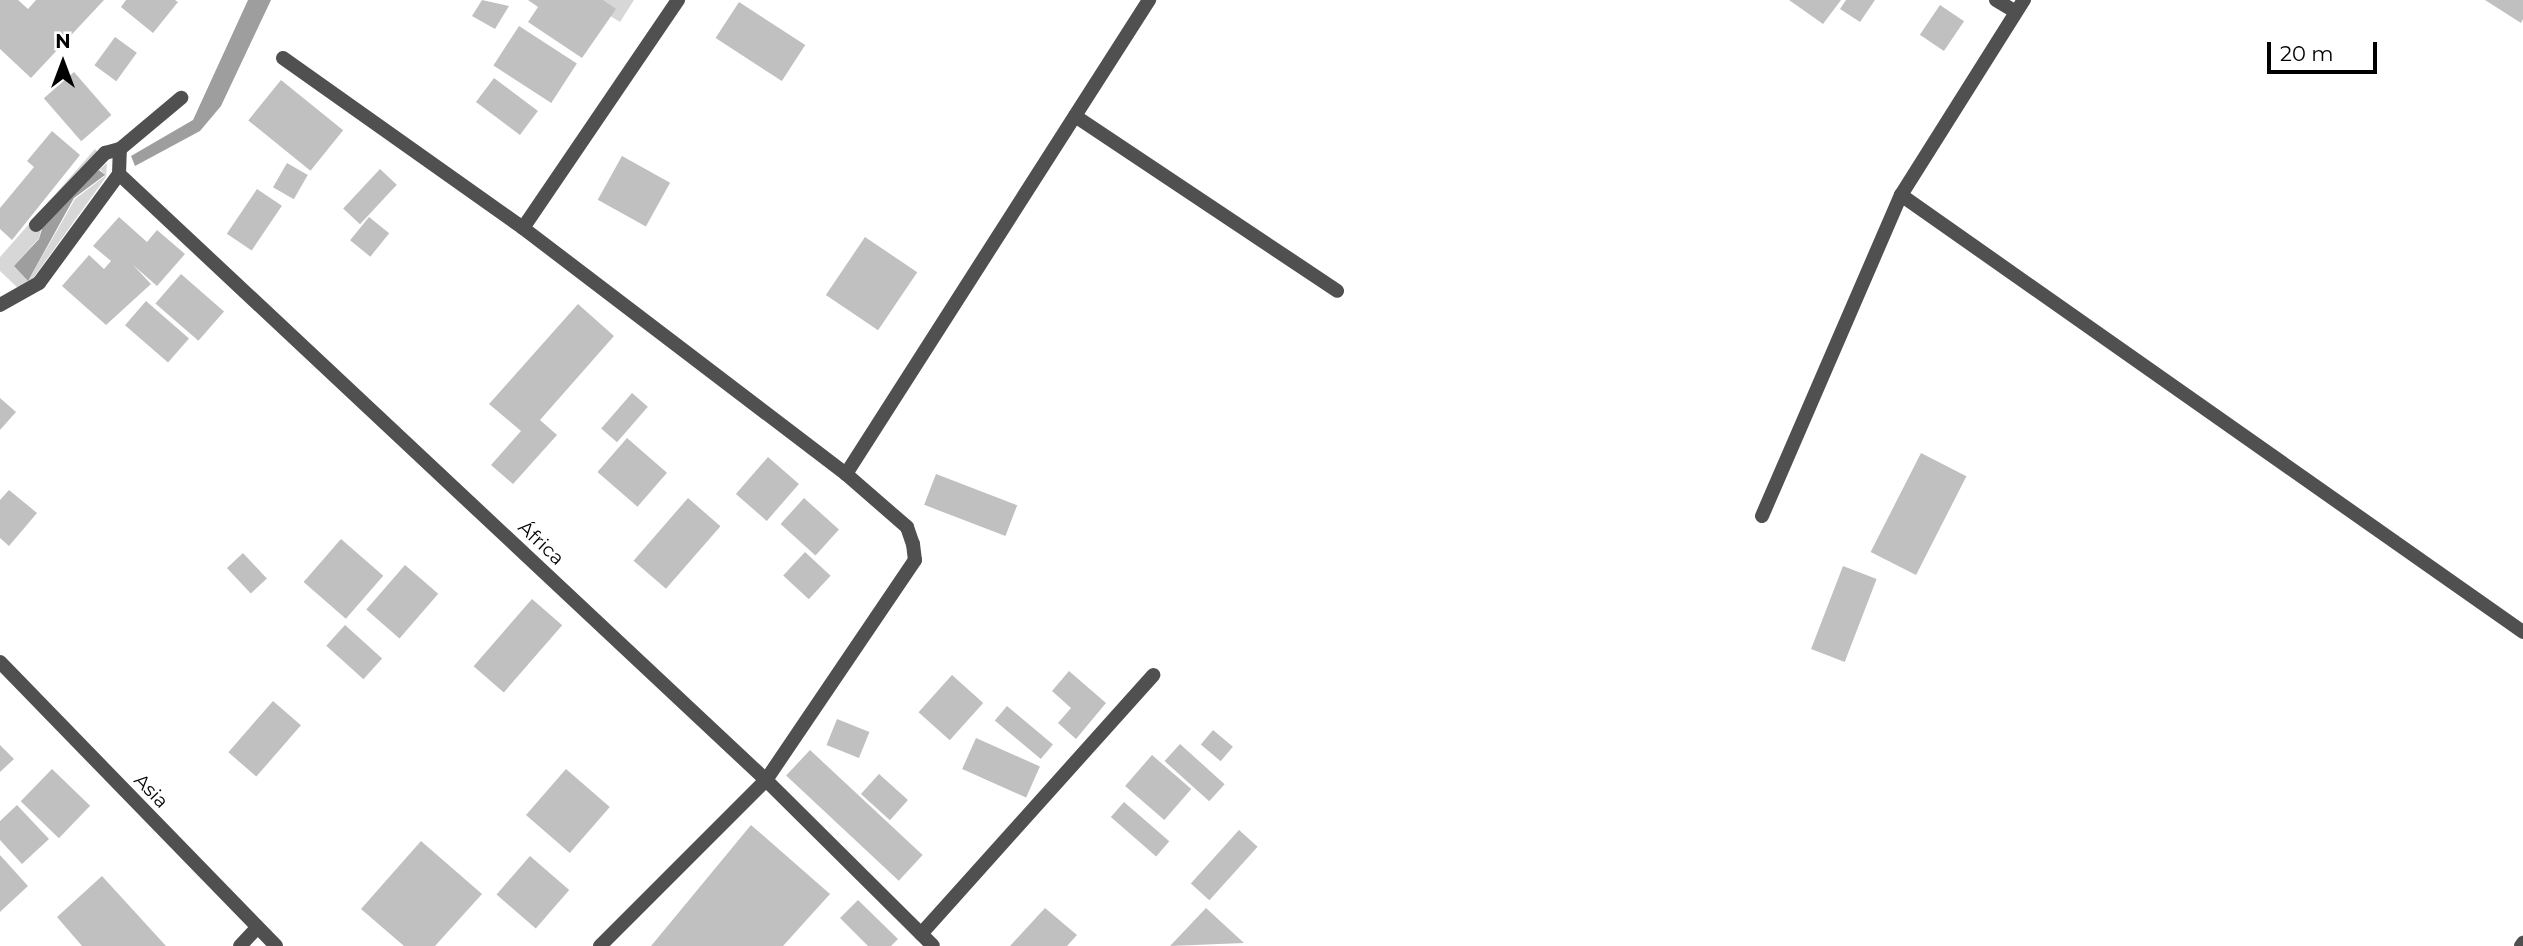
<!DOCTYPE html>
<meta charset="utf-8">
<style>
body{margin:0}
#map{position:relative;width:2523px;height:946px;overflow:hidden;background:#fff;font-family:Montserrat,sans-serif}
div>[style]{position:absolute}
.green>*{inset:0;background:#d7d7d7}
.water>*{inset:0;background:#9e9e9e}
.building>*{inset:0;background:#c0c0c0;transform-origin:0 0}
.lane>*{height:14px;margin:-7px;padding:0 7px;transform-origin:7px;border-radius:7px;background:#505050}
.street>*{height:14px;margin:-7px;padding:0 7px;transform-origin:7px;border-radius:7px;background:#505050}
span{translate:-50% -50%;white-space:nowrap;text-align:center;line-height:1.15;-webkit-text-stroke:6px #fff;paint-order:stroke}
.street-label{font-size:19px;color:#000}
.north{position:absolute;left:28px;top:28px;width:70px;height:70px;-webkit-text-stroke:5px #fff;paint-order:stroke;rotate:0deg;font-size:19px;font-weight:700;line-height:28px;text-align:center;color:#000}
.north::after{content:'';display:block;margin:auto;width:24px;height:32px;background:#000;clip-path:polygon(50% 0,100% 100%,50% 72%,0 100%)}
.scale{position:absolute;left:2267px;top:42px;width:110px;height:32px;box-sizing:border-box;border:4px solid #000;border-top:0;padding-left:9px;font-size:21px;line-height:24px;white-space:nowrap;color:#000;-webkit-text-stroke:5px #fff;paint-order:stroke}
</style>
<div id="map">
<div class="green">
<i style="clip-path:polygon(585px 0,634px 0,620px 22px)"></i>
<i style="clip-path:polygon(95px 149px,106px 161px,45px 214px,39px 238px,14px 266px,28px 281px,75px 199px,105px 176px,100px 169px,107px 163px,106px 177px,29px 284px,18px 288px,0 271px,0 257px)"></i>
</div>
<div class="water">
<i style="clip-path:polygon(248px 0,271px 0,221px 106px,200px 131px,135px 166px,131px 156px,193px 120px)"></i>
<i style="clip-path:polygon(99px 170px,105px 175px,74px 198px,28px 281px,14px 266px,39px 239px,47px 212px)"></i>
</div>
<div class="building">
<i style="clip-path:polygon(0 0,18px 0,28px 9px,36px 0,104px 0,31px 78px,0 49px)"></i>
<i style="clip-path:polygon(126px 0,175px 0,178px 2px,153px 33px,121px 7px)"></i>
<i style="clip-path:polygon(482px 0,509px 6px,495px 29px,472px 16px)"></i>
<i style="clip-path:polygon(528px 0,603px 0,616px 9px,582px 58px,528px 22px,538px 7px)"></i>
<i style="clip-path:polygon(1789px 0,1841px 0,1823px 24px)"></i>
<i style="clip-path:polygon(1846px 0,1875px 0,1860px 22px,1840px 9px)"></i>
<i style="clip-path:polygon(2485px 0,2523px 0,2523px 19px,2521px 23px)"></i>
<i style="left:739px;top:2px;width:79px;height:43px;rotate:33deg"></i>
<i style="left:1940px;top:5px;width:29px;height:36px;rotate:34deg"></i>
<i style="left:519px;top:26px;width:69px;height:47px;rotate:33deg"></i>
<i style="left:115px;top:37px;width:27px;height:35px;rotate:36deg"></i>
<i style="left:74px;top:72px;width:57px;height:40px;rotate:49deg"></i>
<i style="left:494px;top:78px;width:55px;height:30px;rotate:37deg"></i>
<i style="left:281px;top:80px;width:80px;height:52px;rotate:39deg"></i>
<i style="clip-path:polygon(52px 131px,80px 155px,12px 240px,0 229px,0 208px,34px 167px,27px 161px)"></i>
<i style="left:622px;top:156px;width:55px;height:50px;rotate:29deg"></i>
<i style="left:287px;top:163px;width:24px;height:28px;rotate:30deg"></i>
<i style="left:380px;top:169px;width:23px;height:54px;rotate:43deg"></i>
<i style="left:257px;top:189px;width:30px;height:54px;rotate:34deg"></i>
<i style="clip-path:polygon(119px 217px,147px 242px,157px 230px,185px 254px,157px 286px,133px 265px,151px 284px,106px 325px,62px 286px,89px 255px,104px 269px,111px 261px,93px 246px)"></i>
<i style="left:369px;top:217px;width:26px;height:30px;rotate:39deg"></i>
<i style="left:865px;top:237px;width:63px;height:70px;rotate:34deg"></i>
<i style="left:181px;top:274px;width:57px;height:39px;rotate:41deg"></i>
<i style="left:146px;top:301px;width:57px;height:32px;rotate:41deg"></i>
<i style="clip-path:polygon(578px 304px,614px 336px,540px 420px,557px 435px,513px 484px,491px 465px,521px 431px,489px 404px)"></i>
<i style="left:632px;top:393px;width:21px;height:47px;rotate:41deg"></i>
<i style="clip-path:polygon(0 398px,16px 412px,0 430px)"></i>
<i style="left:627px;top:438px;width:53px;height:45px;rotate:41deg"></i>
<i style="left:1921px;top:453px;width:51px;height:111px;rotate:27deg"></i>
<i style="left:768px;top:457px;width:41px;height:49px;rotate:41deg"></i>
<i style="left:936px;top:474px;width:87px;height:33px;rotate:21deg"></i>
<i style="clip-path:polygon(9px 490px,37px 513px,9px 546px,0 538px,0 500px)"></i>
<i style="left:688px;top:498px;width:43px;height:83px;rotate:41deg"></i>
<i style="left:804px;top:498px;width:47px;height:35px;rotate:42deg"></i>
<i style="left:341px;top:539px;width:56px;height:57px;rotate:41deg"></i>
<i style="left:805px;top:552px;width:35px;height:32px;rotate:43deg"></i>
<i style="left:243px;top:553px;width:35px;height:22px;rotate:47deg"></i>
<i style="left:405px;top:565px;width:44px;height:59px;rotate:41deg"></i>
<i style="left:1843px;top:566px;width:36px;height:89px;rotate:21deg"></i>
<i style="left:532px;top:599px;width:40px;height:89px;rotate:41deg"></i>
<i style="left:345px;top:625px;width:50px;height:28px;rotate:42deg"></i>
<i style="clip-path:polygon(1069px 671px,1106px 703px,1076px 739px,1058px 723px,1071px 708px,1052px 691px)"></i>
<i style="left:952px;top:675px;width:42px;height:50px;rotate:42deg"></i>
<i style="left:273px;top:701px;width:37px;height:68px;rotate:41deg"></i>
<i style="left:1007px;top:706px;width:60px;height:19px;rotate:40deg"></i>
<i style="left:837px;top:719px;width:35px;height:28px;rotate:22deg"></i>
<i style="left:1213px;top:730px;width:26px;height:19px;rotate:40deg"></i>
<i style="left:976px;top:738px;width:70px;height:34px;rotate:24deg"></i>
<i style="left:1180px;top:744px;width:60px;height:23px;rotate:42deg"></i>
<i style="clip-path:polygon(0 745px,14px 759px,0 772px)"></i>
<i style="left:810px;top:750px;width:154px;height:35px;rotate:43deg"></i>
<i style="left:1152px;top:755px;width:52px;height:41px;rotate:41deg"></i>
<i style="left:52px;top:769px;width:53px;height:45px;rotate:44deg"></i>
<i style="left:566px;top:769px;width:58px;height:61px;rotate:41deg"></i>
<i style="left:879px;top:774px;width:39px;height:27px;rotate:42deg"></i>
<i style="left:1124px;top:802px;width:60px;height:20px;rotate:41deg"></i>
<i style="clip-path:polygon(17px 805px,49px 839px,22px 864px,0 840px,0 821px)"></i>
<i style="clip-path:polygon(751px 825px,830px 894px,783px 946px,651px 946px)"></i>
<i style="left:1239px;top:830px;width:25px;height:72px;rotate:42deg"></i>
<i style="clip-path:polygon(421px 841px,482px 894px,435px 946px,404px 946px,361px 909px)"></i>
<i style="clip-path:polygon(0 855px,28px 886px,0 912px)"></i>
<i style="left:530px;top:856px;width:52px;height:51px;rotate:41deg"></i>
<i style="clip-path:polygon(102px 876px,166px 946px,82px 946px,57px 917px)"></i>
<i style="clip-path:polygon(858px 900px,898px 939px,891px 946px,868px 946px,840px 918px)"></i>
<i style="clip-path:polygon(1045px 908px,1077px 935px,1067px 946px,1010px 946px)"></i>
<i style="clip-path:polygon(1206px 908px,1244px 943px,1170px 946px)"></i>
</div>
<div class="lane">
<i style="left:1075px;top:116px;width:315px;rotate:33.7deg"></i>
<i style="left:36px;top:225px;width:100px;rotate:-46.2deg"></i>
<i style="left:105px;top:153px;width:16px;rotate:-15deg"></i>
<i style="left:1762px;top:516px;width:350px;rotate:-66.6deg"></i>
<i style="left:1901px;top:195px;width:760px;rotate:35.09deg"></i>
<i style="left:921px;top:934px;width:348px;rotate:-48.1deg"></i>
<i style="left:2521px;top:946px;width:4px;rotate:-56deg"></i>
</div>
<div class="street">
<i style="left:1996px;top:0;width:23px;rotate:31deg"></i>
<i style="left:283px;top:58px;width:294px;rotate:35.3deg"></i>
<i style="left:523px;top:228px;width:406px;rotate:37.3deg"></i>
<i style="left:846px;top:474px;width:81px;rotate:41deg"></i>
<i style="left:907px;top:527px;width:18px;rotate:71deg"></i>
<i style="left:913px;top:544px;width:16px;rotate:83deg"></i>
<i style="left:915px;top:560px;width:266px;rotate:124.1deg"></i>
<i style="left:766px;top:780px;width:235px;rotate:135deg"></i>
<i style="left:119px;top:174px;width:886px;rotate:43.13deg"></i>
<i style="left:766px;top:780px;width:235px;rotate:44.8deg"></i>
<i style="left:1901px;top:195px;width:231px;rotate:-57.8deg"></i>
<i style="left:523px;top:228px;width:276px;rotate:-55.8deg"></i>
<i style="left:0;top:305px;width:45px;rotate:-29.4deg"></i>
<i style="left:39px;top:283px;width:135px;rotate:-53.7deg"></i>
<i style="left:119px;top:174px;width:25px;rotate:-88deg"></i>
<i style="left:120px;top:149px;width:80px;rotate:-39.9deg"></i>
<i style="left:846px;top:474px;width:563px;rotate:-57.41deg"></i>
<i style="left:0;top:662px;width:396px;rotate:45.8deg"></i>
<i style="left:240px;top:946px;width:25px;rotate:-47deg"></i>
</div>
<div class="street-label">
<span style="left:541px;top:543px;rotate:43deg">África</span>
<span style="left:151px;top:791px;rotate:46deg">Asia</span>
</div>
<div class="north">N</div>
<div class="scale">20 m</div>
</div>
